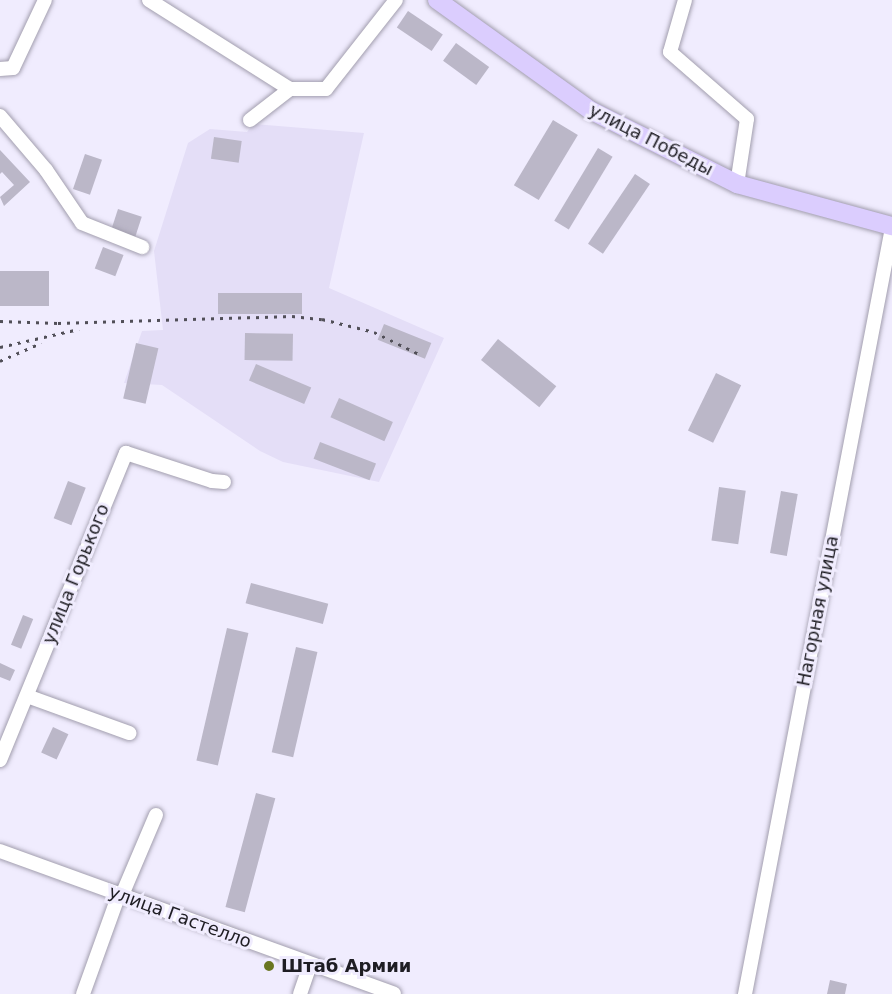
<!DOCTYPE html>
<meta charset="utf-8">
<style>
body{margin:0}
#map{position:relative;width:892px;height:994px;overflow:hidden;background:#f0ecfe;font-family:"DejaVu Sans",sans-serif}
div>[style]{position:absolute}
.built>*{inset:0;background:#e4def7}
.building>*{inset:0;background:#bbb7c8;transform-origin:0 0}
.roads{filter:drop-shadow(0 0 2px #a29eae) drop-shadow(0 0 2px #a29eae)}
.minor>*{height:14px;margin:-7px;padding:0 7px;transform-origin:7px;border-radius:7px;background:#fff}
.major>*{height:18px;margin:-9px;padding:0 9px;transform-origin:9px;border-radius:9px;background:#dbcdfe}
.rail>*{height:3px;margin-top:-1.5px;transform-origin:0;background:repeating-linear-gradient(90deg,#514f58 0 3px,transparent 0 9px)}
.dots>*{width:16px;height:16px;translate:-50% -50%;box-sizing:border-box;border:3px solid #f0ecfe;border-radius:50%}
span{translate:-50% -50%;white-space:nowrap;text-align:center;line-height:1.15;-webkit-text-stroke:6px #f0ecfe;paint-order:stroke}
.street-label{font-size:18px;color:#1e1d23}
.poi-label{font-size:18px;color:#1e1d23;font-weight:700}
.left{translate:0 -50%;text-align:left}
</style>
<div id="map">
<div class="built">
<i style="clip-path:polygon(253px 124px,364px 133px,329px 288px,444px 338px,379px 482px,283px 462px,260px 451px,162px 385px,124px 383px,142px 331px,163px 330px,154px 251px,188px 143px,210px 129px,247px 132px)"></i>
</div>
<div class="building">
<i style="left:408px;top:11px;width:42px;height:20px;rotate:34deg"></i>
<i style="left:456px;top:43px;width:41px;height:22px;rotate:36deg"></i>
<i style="left:553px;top:120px;width:29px;height:76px;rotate:31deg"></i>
<i style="left:214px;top:137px;width:28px;height:22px;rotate:8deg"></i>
<i style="left:598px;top:148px;width:17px;height:85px;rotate:31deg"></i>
<i style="clip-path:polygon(0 150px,30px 182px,4px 206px,0 197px,14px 185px,2px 172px,0 174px)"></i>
<i style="left:85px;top:154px;width:18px;height:37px;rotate:19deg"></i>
<i style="left:635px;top:174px;width:18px;height:84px;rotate:34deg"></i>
<i style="left:118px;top:209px;width:25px;height:21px;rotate:18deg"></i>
<i style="left:103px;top:247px;width:22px;height:23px;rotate:21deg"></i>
<i style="left:49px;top:271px;width:35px;height:49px;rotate:90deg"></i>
<i style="left:302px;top:293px;width:21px;height:84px;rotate:90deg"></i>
<i style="left:384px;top:324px;width:51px;height:17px;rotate:22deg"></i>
<i style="left:245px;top:333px;width:48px;height:27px;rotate:1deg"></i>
<i style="left:498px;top:339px;width:75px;height:27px;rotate:39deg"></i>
<i style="left:136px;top:343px;width:23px;height:57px;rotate:13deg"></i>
<i style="left:256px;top:364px;width:60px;height:18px;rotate:23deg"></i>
<i style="left:716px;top:373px;width:28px;height:64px;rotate:26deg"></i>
<i style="left:339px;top:398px;width:59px;height:21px;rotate:24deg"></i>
<i style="left:320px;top:442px;width:60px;height:18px;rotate:21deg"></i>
<i style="left:68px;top:481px;width:19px;height:40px;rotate:21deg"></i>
<i style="left:719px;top:487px;width:27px;height:54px;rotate:8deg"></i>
<i style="left:781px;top:491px;width:17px;height:63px;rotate:10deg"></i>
<i style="left:251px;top:583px;width:80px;height:21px;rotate:15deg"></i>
<i style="left:23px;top:615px;width:11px;height:32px;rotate:22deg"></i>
<i style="left:227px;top:628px;width:22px;height:136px;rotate:13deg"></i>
<i style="left:296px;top:647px;width:22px;height:108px;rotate:13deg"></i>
<i style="clip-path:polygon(0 663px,15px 670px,10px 681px,0 677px)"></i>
<i style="left:53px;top:727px;width:17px;height:28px;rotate:25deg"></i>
<i style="left:256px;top:793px;width:20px;height:118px;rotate:15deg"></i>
<i style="clip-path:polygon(830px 980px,847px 984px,845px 994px,827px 994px)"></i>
</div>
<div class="roads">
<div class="minor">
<i style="left:149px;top:0;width:167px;rotate:32.3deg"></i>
<i style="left:685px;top:0;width:54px;rotate:106.1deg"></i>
<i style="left:670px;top:52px;width:102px;rotate:41deg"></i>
<i style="left:747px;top:119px;width:66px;rotate:98.7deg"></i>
<i style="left:0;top:69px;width:13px;rotate:-4deg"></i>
<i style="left:13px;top:68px;width:75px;rotate:-64.8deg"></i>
<i style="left:0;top:116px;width:71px;rotate:49.6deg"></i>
<i style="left:46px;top:170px;width:64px;rotate:55.8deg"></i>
<i style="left:82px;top:223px;width:65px;rotate:21.8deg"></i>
<i style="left:250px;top:120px;width:51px;rotate:-37.8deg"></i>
<i style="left:290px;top:89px;width:36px"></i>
<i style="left:326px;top:89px;width:113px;rotate:-51.8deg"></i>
<i style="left:27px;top:696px;width:109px;rotate:19.9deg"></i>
<i style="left:0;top:760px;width:332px;rotate:-67.7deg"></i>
<i style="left:126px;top:453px;width:90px;rotate:18deg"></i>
<i style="left:212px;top:481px;width:12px;rotate:5deg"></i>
<i style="left:0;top:851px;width:419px;rotate:19.9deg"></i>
<i style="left:122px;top:895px;width:87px;rotate:-67deg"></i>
<i style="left:83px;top:994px;width:106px;rotate:-70.2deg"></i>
<i style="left:300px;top:994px;width:31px;rotate:-71deg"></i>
<i style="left:745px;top:994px;width:780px;rotate:-79.14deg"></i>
</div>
<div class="major">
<i style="left:437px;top:0;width:188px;rotate:35.7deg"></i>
<i style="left:590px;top:110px;width:165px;rotate:26.7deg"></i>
<i style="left:737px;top:184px;width:161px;rotate:15.2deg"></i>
</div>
</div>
<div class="rail">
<i style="left:0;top:321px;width:58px;rotate:2deg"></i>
<i style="left:58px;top:323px;width:234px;rotate:-1.7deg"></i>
<i style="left:292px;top:316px;width:30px;rotate:6deg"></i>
<i style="left:322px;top:319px;width:54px;rotate:14deg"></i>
<i style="left:374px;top:332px;width:50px;rotate:26.1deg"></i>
<i style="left:0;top:347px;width:81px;rotate:-12.8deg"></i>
<i style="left:0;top:361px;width:45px;rotate:-23.7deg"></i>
</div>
<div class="dots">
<i style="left:269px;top:966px;background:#6a7621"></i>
</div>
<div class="street-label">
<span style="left:651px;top:140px;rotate:27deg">улица Победы</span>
<span style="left:76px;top:574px;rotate:-68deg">улица Горького</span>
<span style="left:818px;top:611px;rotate:-79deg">Нагорная улица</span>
<span style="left:180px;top:917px;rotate:20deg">улица Гастелло</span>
</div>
<div class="poi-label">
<span class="left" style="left:281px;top:966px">Штаб Армии</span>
</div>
</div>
